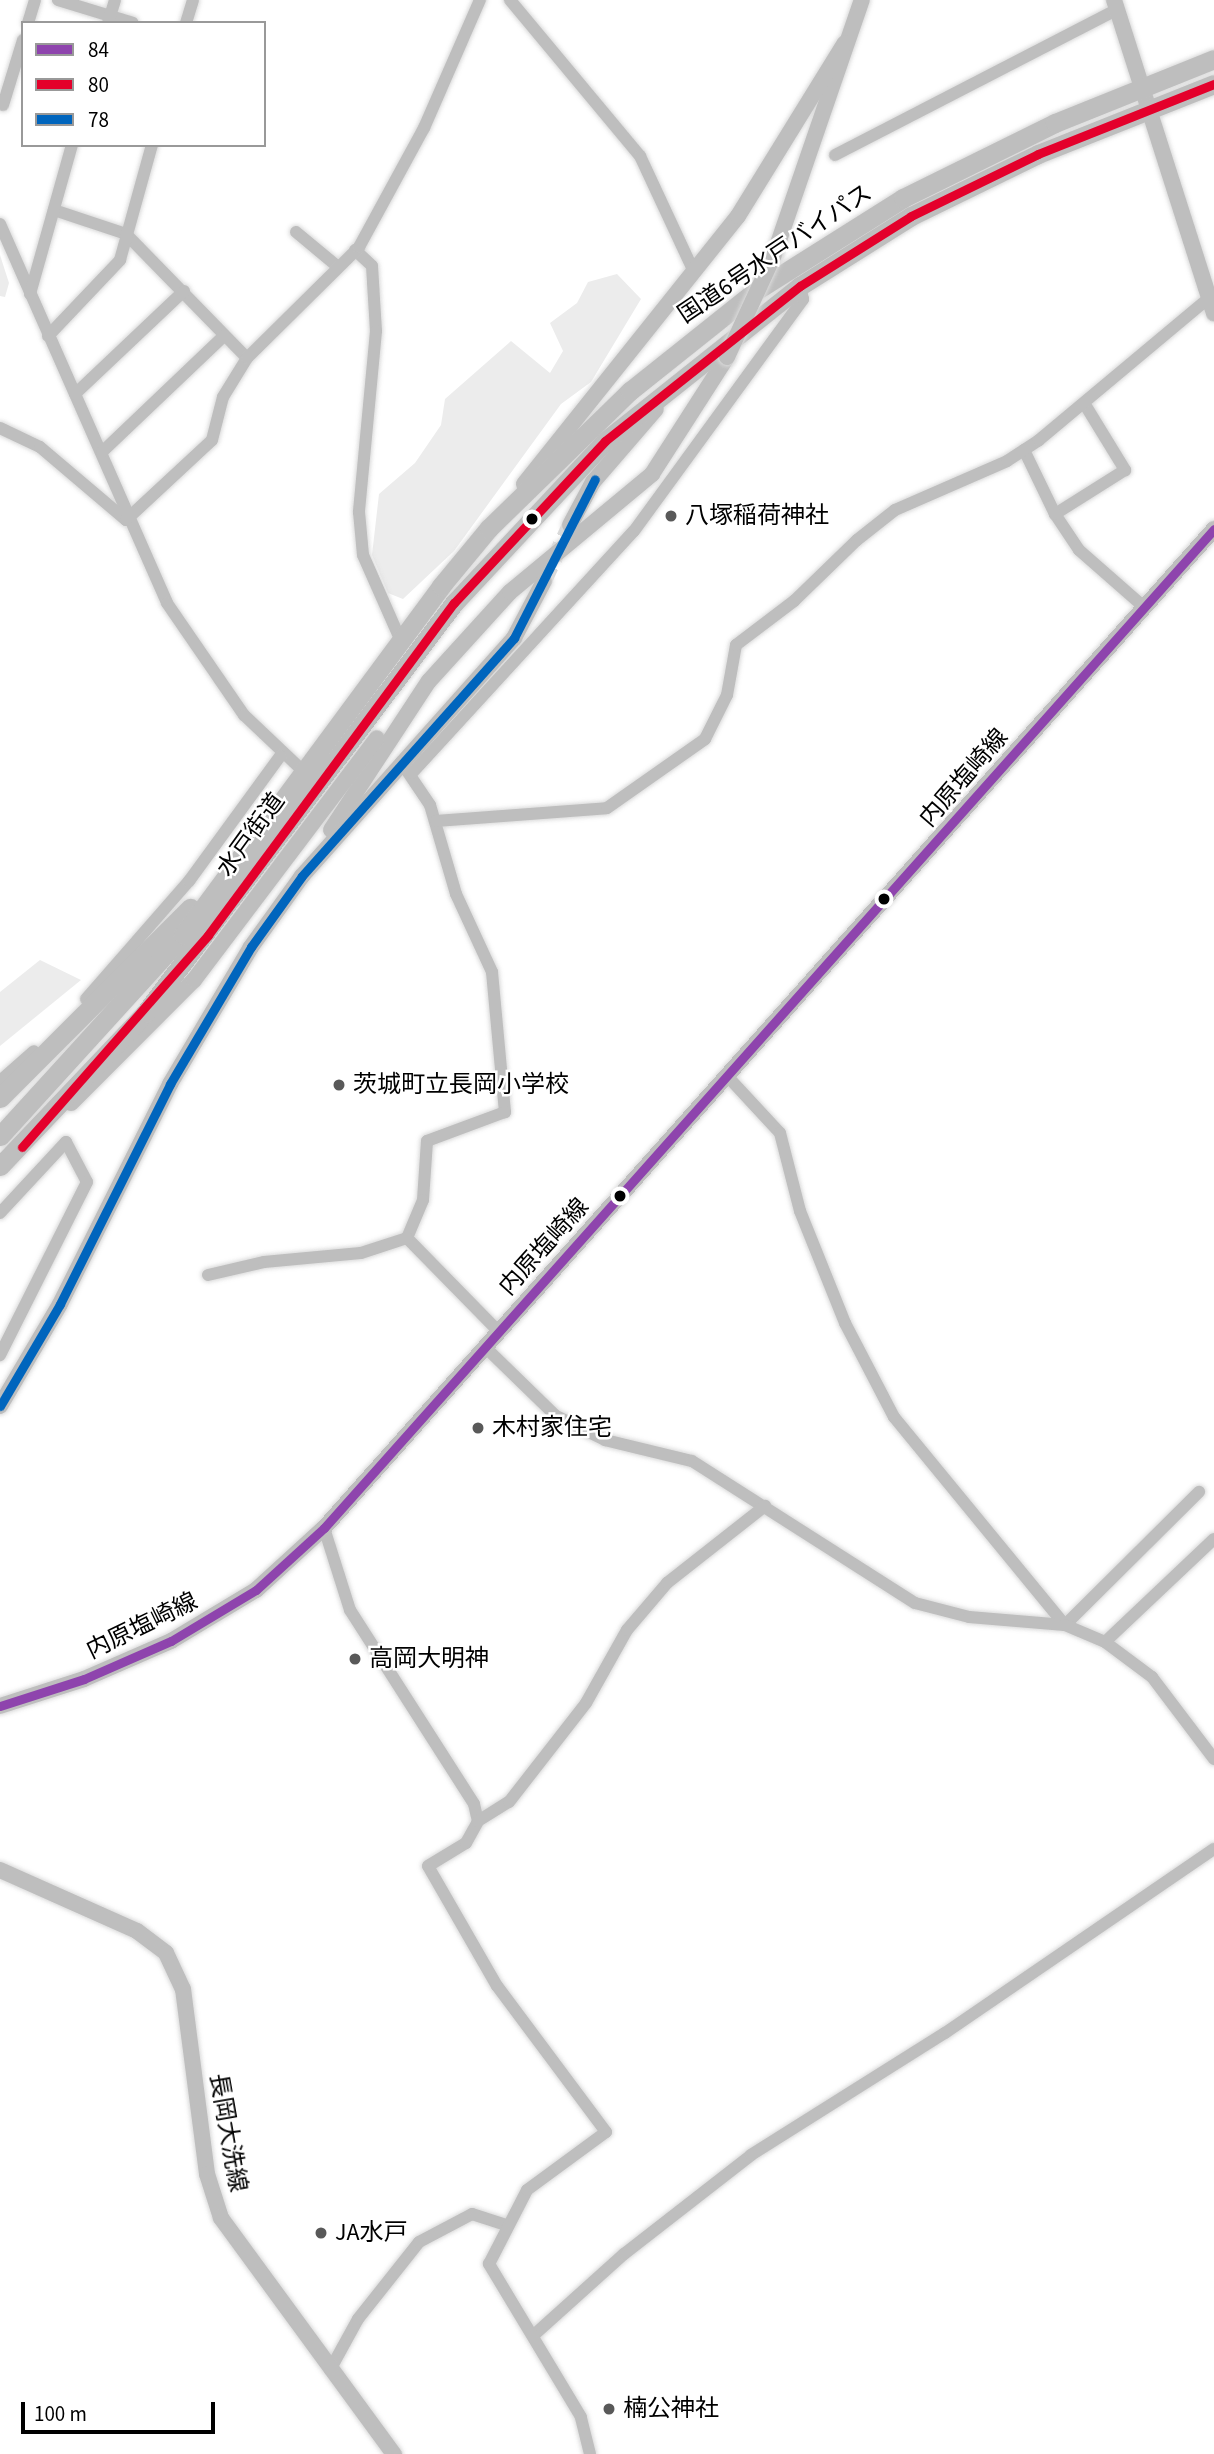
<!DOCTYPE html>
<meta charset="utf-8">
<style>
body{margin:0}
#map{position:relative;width:1214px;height:2454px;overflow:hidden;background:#fff;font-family:"Source Sans 3","Noto Sans JP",sans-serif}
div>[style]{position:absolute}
.green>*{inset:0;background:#ececec}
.major-tunnel>*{height:16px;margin-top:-8px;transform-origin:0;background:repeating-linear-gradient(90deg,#d9d9d9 0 16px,transparent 0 24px)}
.roads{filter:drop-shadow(0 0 2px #dbdbdb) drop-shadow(0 0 2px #dbdbdb)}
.minor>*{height:12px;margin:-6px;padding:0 6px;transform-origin:6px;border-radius:6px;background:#bebebe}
.major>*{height:16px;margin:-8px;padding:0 8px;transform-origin:8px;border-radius:8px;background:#bebebe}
.highway>*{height:19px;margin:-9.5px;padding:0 9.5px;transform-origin:9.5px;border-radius:9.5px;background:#bebebe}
.bridges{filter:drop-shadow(0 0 2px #dbdbdb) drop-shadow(0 0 2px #dbdbdb)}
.major-bridge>*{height:16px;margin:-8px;padding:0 8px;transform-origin:8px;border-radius:8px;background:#bebebe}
.bus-1>*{height:9px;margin:-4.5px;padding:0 4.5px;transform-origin:4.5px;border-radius:4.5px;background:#8e44ad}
.bus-2>*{height:9px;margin:-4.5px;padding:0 4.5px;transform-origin:4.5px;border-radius:4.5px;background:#e4002b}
.bus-3>*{height:9px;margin:-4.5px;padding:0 4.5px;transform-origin:4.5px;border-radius:4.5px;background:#0065bd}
.dots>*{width:19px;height:19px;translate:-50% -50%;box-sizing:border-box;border:4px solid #fff;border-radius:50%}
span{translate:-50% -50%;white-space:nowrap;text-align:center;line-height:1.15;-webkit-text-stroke:5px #fff;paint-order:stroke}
.street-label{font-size:24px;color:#000}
.poi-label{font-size:24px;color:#000}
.left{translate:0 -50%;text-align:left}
.legend{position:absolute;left:21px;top:21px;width:245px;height:126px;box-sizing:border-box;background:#fff;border:2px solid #999;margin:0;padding:9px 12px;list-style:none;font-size:21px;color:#000}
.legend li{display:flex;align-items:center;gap:14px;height:35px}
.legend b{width:35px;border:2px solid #999}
.scale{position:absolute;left:21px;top:2402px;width:194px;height:32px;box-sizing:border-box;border:4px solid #000;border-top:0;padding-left:9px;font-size:21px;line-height:24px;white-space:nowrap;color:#000;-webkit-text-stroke:5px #fff;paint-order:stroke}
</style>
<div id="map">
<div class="green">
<i style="clip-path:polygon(0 255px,9px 283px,5px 297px,0 296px)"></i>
<i style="clip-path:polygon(617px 274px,641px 299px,591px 382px,561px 404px,454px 551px,403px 599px,388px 593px,372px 555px,379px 494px,415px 463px,441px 425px,445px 399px,511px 341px,550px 373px,563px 351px,550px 323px,577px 303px,588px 282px)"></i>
<i style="clip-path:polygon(40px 960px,81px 980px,0 1046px,0 992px)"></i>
</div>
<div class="major-tunnel">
<i style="left:544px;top:581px;width:62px;rotate:-65.1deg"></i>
</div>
<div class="roads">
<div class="minor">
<i style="left:58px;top:0;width:78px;rotate:17deg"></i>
<i style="left:510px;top:0;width:203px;rotate:50.2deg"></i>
<i style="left:640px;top:156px;width:128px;rotate:65deg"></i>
<i style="left:28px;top:23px;width:24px;rotate:-73deg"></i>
<i style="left:108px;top:23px;width:24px;rotate:-73deg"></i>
<i style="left:186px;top:23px;width:24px;rotate:-73deg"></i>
<i style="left:3px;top:105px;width:68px;rotate:-72.9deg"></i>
<i style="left:835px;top:155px;width:316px;rotate:-27.3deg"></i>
<i style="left:54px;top:210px;width:76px;rotate:18.4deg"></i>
<i style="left:126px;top:234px;width:173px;rotate:45.7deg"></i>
<i style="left:0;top:224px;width:414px;rotate:66.2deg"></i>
<i style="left:167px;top:603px;width:136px;rotate:55.5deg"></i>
<i style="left:244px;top:715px;width:77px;rotate:43.4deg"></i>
<i style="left:296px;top:232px;width:55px;rotate:39.8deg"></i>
<i style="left:355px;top:250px;width:23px;rotate:43deg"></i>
<i style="left:372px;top:266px;width:65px;rotate:86.5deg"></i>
<i style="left:376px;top:331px;width:182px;rotate:95.4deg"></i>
<i style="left:359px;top:512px;width:43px;rotate:84.7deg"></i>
<i style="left:363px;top:555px;width:92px;rotate:66.2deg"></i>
<i style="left:30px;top:294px;width:155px;rotate:-74.3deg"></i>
<i style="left:48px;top:336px;width:105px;rotate:-46.5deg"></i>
<i style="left:120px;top:260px;width:119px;rotate:-74.5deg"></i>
<i style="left:75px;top:394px;width:150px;rotate:-43.4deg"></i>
<i style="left:1084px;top:403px;width:79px;rotate:58.5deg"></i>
<i style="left:1125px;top:470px;width:83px;rotate:147.8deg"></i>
<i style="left:1055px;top:514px;width:43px;rotate:56.3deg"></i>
<i style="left:1079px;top:550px;width:86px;rotate:41.2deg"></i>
<i style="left:0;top:428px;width:44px;rotate:25.4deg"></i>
<i style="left:40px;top:447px;width:113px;rotate:40.3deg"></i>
<i style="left:1024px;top:450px;width:71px;rotate:64.2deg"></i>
<i style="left:102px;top:452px;width:168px;rotate:-43.6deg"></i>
<i style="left:126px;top:520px;width:117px;rotate:-42.9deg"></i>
<i style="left:212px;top:440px;width:44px;rotate:-75.7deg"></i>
<i style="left:223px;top:397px;width:46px;rotate:-58.4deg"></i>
<i style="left:247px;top:358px;width:158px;rotate:-44.7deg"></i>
<i style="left:359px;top:247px;width:136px;rotate:-61.4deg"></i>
<i style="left:424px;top:128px;width:140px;rotate:-66.4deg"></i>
<i style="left:401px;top:762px;width:52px;rotate:56deg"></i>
<i style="left:430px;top:805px;width:93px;rotate:73.7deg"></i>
<i style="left:456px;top:894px;width:86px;rotate:65.2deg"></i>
<i style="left:492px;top:972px;width:141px;rotate:84.7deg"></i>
<i style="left:505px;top:1112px;width:83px;rotate:159.6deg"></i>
<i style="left:427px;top:1141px;width:59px;rotate:93.9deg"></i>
<i style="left:423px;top:1200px;width:41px;rotate:112.8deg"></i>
<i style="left:407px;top:1238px;width:130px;rotate:45.6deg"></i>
<i style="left:412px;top:773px;width:328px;rotate:-47.5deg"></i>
<i style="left:634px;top:531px;width:287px;rotate:-53.9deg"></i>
<i style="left:803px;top:299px;width:13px;rotate:-103deg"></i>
<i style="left:436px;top:821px;width:171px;rotate:-4.3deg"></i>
<i style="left:607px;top:808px;width:120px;rotate:-35.1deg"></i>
<i style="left:705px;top:739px;width:49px;rotate:-63.4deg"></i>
<i style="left:727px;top:695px;width:51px;rotate:-79.8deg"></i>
<i style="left:736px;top:645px;width:73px;rotate:-37.2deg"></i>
<i style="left:794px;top:601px;width:88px;rotate:-44.1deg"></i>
<i style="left:857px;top:540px;width:48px;rotate:-38.3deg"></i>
<i style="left:895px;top:510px;width:122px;rotate:-23.6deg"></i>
<i style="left:1007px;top:461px;width:38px;rotate:-33deg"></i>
<i style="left:1039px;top:440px;width:222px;rotate:-39.9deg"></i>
<i style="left:86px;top:999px;width:157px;rotate:-48.9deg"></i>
<i style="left:189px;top:881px;width:155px;rotate:-53.9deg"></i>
<i style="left:729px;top:1078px;width:75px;rotate:47.2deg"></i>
<i style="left:780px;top:1133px;width:81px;rotate:75.6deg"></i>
<i style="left:800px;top:1211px;width:121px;rotate:68.1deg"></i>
<i style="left:845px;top:1323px;width:106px;rotate:62.5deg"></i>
<i style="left:894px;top:1417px;width:269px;rotate:50.6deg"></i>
<i style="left:1065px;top:1625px;width:189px;rotate:-44.8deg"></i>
<i style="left:0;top:1081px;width:45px;rotate:-41.4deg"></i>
<i style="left:0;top:1213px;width:97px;rotate:-47.1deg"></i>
<i style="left:66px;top:1142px;width:45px;rotate:62.3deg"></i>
<i style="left:87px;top:1182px;width:194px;rotate:116.7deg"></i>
<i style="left:208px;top:1275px;width:57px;rotate:-13.1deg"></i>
<i style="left:264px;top:1262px;width:97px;rotate:-5.3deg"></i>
<i style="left:361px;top:1253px;width:48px;rotate:-18.1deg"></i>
<i style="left:484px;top:1346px;width:100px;rotate:44.2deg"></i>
<i style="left:556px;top:1416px;width:55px;rotate:26.1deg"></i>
<i style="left:605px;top:1440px;width:89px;rotate:13.6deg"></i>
<i style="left:692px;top:1461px;width:264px;rotate:32.5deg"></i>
<i style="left:915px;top:1603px;width:56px;rotate:14.5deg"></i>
<i style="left:969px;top:1617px;width:96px;rotate:4.8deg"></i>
<i style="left:1065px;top:1625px;width:43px;rotate:23deg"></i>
<i style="left:1105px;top:1642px;width:59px;rotate:36.7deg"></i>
<i style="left:1152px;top:1677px;width:103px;rotate:52.9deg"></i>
<i style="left:324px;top:1528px;width:86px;rotate:72.4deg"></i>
<i style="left:350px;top:1610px;width:230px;rotate:57.4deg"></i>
<i style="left:474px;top:1804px;width:17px;rotate:77deg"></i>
<i style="left:1105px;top:1642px;width:150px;rotate:-43.4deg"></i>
<i style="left:535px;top:2334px;width:120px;rotate:-42deg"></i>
<i style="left:624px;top:2254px;width:161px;rotate:-37.9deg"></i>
<i style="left:751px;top:2155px;width:229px;rotate:-32.2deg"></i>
<i style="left:945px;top:2033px;width:326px;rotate:-34.4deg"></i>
<i style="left:330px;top:2370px;width:58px;rotate:-61.2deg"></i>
<i style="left:358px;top:2319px;width:98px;rotate:-51.6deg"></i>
<i style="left:419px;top:2242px;width:60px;rotate:-27.8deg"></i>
<i style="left:472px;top:2214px;width:35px;rotate:18deg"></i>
<i style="left:590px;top:2454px;width:38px;rotate:-104deg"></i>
<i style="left:581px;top:2417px;width:179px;rotate:-121deg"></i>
<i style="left:489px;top:2264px;width:83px;rotate:-62.8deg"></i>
<i style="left:527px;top:2190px;width:98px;rotate:-36.3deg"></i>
<i style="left:606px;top:2132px;width:182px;rotate:-126.7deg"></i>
<i style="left:497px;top:1986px;width:138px;rotate:-119.9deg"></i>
<i style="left:428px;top:1866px;width:44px;rotate:-31.2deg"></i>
<i style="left:466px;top:1843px;width:25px;rotate:-61deg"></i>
<i style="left:478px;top:1821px;width:36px;rotate:-32deg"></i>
<i style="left:509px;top:1802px;width:125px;rotate:-52.1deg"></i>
<i style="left:586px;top:1703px;width:84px;rotate:-60.7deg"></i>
<i style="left:627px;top:1630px;width:62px;rotate:-49.6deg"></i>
<i style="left:667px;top:1583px;width:125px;rotate:-38.2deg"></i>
</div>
<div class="major">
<i style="left:1114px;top:0;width:329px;rotate:72.3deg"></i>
<i style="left:774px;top:255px;width:270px;rotate:-71deg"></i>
<i style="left:524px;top:484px;width:343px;rotate:-51.4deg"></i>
<i style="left:738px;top:216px;width:203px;rotate:-58.3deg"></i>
<i style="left:570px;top:525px;width:49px;rotate:-61.9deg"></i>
<i style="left:593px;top:482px;width:96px;rotate:-49.2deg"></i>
<i style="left:331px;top:830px;width:178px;rotate:-56.7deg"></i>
<i style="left:429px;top:681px;width:120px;rotate:-47.7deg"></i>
<i style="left:510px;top:592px;width:185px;rotate:-39.7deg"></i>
<i style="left:652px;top:474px;width:139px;rotate:-57.3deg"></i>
<i style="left:71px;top:1103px;width:174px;rotate:-45deg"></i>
<i style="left:194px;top:980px;width:303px;rotate:-52.9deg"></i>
<i style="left:0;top:1406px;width:118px;rotate:-59.5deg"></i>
<i style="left:60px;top:1304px;width:246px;rotate:-63.4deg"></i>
<i style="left:170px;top:1084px;width:159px;rotate:-59.4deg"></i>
<i style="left:251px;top:947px;width:87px;rotate:-54.3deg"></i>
<i style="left:302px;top:876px;width:319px;rotate:-48.3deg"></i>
<i style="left:514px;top:638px;width:64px;rotate:-62.2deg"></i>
<i style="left:0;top:1706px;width:88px;rotate:-17.8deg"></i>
<i style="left:84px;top:1679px;width:95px;rotate:-23.6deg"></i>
<i style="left:171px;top:1641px;width:99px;rotate:-31deg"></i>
<i style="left:256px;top:1590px;width:92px;rotate:-42.4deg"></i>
<i style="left:324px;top:1528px;width:1338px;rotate:-48.3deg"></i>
<i style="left:0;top:1870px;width:150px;rotate:24deg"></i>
<i style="left:137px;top:1931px;width:36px;rotate:37deg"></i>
<i style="left:166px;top:1953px;width:40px;rotate:65deg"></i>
<i style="left:183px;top:1989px;width:187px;rotate:82.6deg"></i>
<i style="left:207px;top:2174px;width:46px;rotate:72.3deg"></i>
<i style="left:221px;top:2218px;width:293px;rotate:53.8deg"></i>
</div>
<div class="highway">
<i style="left:0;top:1098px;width:269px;rotate:-45deg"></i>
<i style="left:0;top:1136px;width:272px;rotate:-47.7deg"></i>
<i style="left:183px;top:935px;width:434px;rotate:-53.5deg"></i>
<i style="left:441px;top:586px;width:75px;rotate:-50.4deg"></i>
<i style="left:489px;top:528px;width:197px;rotate:-44.2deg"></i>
<i style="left:630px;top:391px;width:159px;rotate:-38.6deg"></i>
<i style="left:754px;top:292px;width:176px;rotate:-32.2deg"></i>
<i style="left:903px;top:198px;width:169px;rotate:-26.3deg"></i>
<i style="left:1055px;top:123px;width:171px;rotate:-21.9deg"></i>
<i style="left:0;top:1166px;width:211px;rotate:-46.5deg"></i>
<i style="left:145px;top:1013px;width:513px;rotate:-53deg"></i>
<i style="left:454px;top:603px;width:221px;rotate:-47deg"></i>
<i style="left:605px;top:441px;width:249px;rotate:-38.5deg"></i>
<i style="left:800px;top:286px;width:131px;rotate:-32.2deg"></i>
<i style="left:911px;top:216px;width:141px;rotate:-26deg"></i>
<i style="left:1038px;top:154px;width:189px;rotate:-21.7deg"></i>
</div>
</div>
<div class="bridges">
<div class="major-bridge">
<i style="left:727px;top:357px;width:112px;rotate:-65.3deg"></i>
</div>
</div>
<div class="bus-1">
<i style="left:0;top:1706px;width:88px;rotate:-17.8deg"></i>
<i style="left:84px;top:1679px;width:95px;rotate:-23.6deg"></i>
<i style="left:171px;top:1641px;width:99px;rotate:-31deg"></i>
<i style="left:256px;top:1590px;width:92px;rotate:-42.4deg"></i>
<i style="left:324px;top:1528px;width:1338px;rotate:-48.3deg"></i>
</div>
<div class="bus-2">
<i style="left:22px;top:1147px;width:282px;rotate:-48.7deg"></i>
<i style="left:208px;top:935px;width:413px;rotate:-53.5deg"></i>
<i style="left:454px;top:603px;width:221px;rotate:-47deg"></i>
<i style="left:605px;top:441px;width:249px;rotate:-38.5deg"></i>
<i style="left:800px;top:286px;width:131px;rotate:-32.2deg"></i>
<i style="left:911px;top:216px;width:141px;rotate:-26deg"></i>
<i style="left:1038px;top:154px;width:189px;rotate:-21.7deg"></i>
</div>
<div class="bus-3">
<i style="left:0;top:1406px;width:118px;rotate:-59.5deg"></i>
<i style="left:60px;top:1304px;width:246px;rotate:-63.4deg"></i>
<i style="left:170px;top:1084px;width:159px;rotate:-59.4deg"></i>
<i style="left:251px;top:947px;width:87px;rotate:-54.3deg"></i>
<i style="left:302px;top:876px;width:319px;rotate:-48.3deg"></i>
<i style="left:514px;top:638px;width:178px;rotate:-63deg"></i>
</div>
<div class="dots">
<i style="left:671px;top:516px;background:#595959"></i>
<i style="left:532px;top:519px;background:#000"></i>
<i style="left:884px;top:899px;background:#000"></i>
<i style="left:339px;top:1085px;background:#595959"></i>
<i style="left:620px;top:1196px;background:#000"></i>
<i style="left:478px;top:1428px;background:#595959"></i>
<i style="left:355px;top:1659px;background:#595959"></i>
<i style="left:321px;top:2233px;background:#595959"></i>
<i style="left:609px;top:2409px;background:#595959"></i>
</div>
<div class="street-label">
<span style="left:775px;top:254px;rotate:-34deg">国道6号水戸バイパス</span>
<span style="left:964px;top:778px;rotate:-49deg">内原塩崎線</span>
<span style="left:251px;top:835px;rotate:-54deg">水戸街道</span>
<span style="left:544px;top:1247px;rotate:-48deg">内原塩崎線</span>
<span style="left:142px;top:1626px;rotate:-26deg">内原塩崎線</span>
<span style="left:228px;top:2133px;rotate:80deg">長岡大洗線</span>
</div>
<div class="poi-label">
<span class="left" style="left:685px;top:516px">八塚稲荷神社</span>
<span class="left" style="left:353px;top:1085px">茨城町立長岡小学校</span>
<span class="left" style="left:492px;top:1428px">木村家住宅</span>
<span class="left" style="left:369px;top:1659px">高岡大明神</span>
<span class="left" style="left:335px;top:2233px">JA水戸</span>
<span class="left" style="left:623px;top:2409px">楠公神社</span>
</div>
<ul class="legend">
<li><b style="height:9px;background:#8e44ad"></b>84</li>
<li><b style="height:9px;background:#e4002b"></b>80</li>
<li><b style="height:9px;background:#0065bd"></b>78</li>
</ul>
<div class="scale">100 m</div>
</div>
